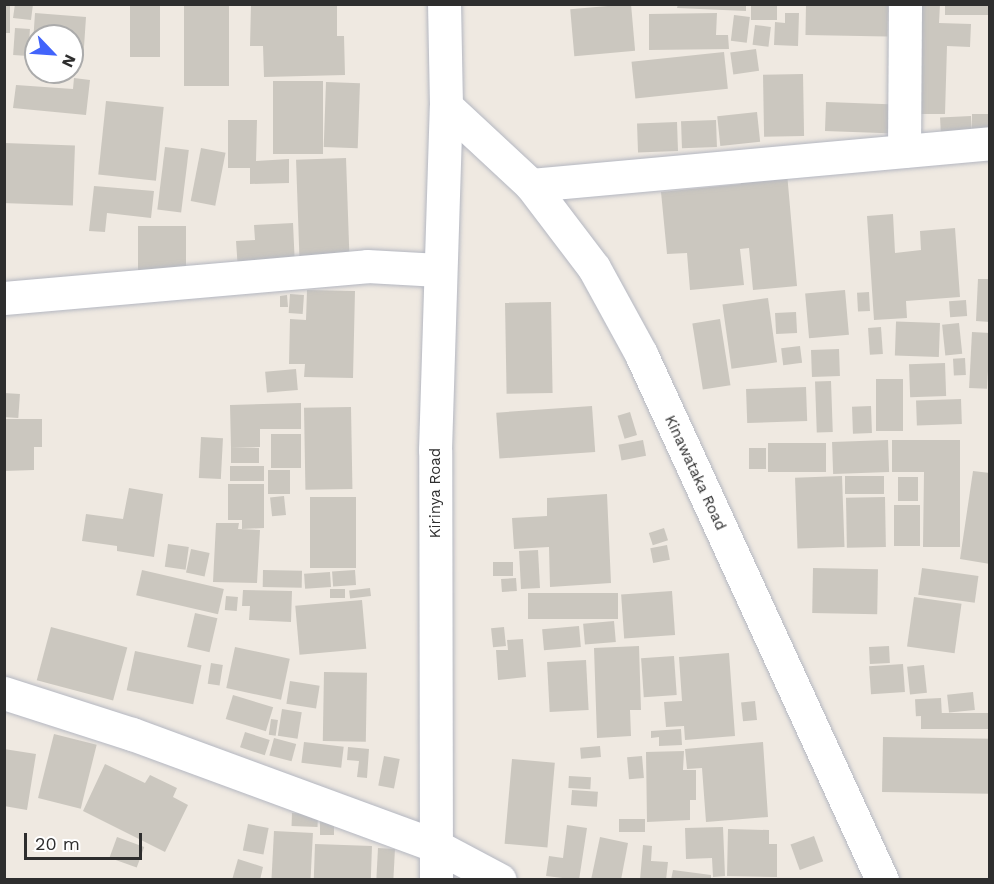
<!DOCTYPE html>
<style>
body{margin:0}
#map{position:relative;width:994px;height:884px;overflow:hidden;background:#efe9e1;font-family:"Work Sans",sans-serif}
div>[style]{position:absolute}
.building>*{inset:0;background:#cbc7bf;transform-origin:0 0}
.roads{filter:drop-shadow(0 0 2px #b4b7c1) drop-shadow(0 0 2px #b4b7c1)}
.street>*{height:33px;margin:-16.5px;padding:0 16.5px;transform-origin:16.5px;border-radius:16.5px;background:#fff}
.secondary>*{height:33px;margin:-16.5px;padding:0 16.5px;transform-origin:16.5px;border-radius:16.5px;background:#fff}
span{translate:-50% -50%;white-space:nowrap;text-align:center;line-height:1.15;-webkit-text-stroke:6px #fff;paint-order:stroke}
.street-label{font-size:15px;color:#2e2e2e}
.frame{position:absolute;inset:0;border:6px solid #2e2e2e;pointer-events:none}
.north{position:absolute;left:24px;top:24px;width:60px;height:60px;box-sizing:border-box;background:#fff;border:2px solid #ababab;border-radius:50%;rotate:115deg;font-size:16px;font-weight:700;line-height:24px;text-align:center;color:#2e2e2e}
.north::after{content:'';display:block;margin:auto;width:21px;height:27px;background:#4264fb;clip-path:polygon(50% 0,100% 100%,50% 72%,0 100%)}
.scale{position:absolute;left:24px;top:833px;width:118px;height:27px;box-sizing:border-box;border:3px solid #2e2e2e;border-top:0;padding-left:8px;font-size:18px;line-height:21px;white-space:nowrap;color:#2e2e2e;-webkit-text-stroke:4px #fff;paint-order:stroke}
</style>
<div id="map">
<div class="building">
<i style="left:4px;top:4px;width:6px;height:29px"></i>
<i style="clip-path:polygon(15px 4px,33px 4px,31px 20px,13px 18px)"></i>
<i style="left:130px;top:4px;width:30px;height:53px"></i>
<i style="left:184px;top:4px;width:45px;height:82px"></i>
<i style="clip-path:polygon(251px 4px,337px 4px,337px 36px,344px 36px,345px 75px,264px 77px,263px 46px,250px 46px)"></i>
<i style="left:631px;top:4px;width:47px;height:61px;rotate:85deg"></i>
<i style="clip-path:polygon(678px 4px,746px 4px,746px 11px,677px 8px)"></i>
<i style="left:751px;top:4px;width:26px;height:16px"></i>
<i style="left:806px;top:4px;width:82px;height:31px;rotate:1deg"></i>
<i style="clip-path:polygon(919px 4px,940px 4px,939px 23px,971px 24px,970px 47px,947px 46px,945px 114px,916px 114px)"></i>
<i style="left:945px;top:5px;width:45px;height:10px"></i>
<i style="clip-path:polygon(35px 13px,86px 17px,83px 62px,72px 61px,72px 36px,36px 36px,36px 59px,32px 58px)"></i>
<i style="clip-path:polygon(717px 13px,716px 35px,728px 35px,729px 49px,649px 50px,649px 14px)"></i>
<i style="clip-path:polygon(785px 13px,799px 13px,798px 46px,774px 45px,775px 22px,785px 23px)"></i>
<i style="left:734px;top:15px;width:16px;height:26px;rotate:7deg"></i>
<i style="left:755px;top:25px;width:16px;height:20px;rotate:7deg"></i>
<i style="left:15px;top:28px;width:15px;height:27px;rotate:4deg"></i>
<i style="left:756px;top:49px;width:22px;height:26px;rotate:82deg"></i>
<i style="left:724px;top:52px;width:37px;height:93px;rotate:84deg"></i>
<i style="left:803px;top:74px;width:62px;height:40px;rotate:89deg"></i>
<i style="clip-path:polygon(74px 78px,90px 80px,86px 115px,13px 108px,16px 85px,73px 89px)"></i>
<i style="left:273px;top:81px;width:50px;height:73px"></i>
<i style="left:326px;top:82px;width:34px;height:65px;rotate:2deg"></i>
<i style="left:106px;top:101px;width:58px;height:74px;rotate:6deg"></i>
<i style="left:826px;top:102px;width:70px;height:29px;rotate:2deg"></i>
<i style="left:757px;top:112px;width:30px;height:40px;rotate:84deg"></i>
<i style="left:972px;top:114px;width:18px;height:26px"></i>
<i style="left:971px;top:116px;width:21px;height:31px;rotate:87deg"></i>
<i style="clip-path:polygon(228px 120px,257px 120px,256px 161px,289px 159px,289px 183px,250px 184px,250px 168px,228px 168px)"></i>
<i style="left:716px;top:120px;width:27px;height:35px;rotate:88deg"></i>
<i style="left:677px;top:122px;width:29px;height:40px;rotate:88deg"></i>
<i style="left:4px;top:143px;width:71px;height:60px;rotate:2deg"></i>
<i style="left:165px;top:147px;width:24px;height:63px;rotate:7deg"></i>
<i style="left:201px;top:148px;width:25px;height:54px;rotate:11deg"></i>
<i style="left:346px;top:158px;width:105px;height:50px;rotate:88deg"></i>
<i style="clip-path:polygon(787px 173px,797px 286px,753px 290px,749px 248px,740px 249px,744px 285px,690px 290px,687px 253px,667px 254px,661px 192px,741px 184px,740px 177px)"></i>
<i style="clip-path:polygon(94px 186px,154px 191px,151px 218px,107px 213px,105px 232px,89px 231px)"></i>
<i style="clip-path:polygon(893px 214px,895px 253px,921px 250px,920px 231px,955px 228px,960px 297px,906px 301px,907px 318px,874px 320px,867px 216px)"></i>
<i style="clip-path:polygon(293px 223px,295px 267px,238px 270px,236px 241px,255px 240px,254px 225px)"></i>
<i style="clip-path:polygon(138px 226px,186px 226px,186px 280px,138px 270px)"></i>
<i style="clip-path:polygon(978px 279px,990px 279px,990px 322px,976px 321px)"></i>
<i style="clip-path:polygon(307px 290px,355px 291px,353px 378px,304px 377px,305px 364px,289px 364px,290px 319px,306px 320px)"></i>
<i style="left:845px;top:290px;width:45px;height:40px;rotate:85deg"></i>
<i style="left:869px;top:292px;width:19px;height:12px;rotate:87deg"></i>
<i style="left:290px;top:294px;width:14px;height:19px;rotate:4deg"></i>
<i style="clip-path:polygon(287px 295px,288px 307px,280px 307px,280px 296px)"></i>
<i style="left:768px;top:298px;width:65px;height:46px;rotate:82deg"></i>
<i style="left:966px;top:300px;width:16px;height:17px;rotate:86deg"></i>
<i style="left:551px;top:302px;width:91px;height:46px;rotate:89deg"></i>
<i style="left:796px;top:312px;width:21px;height:21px;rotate:87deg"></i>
<i style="left:720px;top:319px;width:67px;height:28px;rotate:81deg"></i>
<i style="left:940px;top:323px;width:34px;height:44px;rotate:92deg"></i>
<i style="left:959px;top:323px;width:31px;height:17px;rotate:84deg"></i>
<i style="left:881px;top:327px;width:27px;height:13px;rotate:86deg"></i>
<i style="left:972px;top:332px;width:18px;height:56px;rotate:3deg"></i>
<i style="left:800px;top:346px;width:17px;height:19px;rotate:83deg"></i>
<i style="left:839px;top:349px;width:27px;height:28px;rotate:88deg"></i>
<i style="left:965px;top:358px;width:17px;height:12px;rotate:87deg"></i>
<i style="left:945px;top:363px;width:33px;height:36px;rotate:88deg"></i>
<i style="left:296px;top:369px;width:21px;height:31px;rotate:85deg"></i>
<i style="left:876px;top:379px;width:27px;height:52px"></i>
<i style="left:831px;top:381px;width:51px;height:16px;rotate:88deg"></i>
<i style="left:806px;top:387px;width:34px;height:60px;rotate:88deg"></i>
<i style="left:4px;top:393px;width:16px;height:24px;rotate:4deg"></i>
<i style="left:961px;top:399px;width:25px;height:45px;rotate:88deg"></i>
<i style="clip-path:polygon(301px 403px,301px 429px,260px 429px,260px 447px,231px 448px,230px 405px)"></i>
<i style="left:592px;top:406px;width:46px;height:96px;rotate:86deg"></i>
<i style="left:871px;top:406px;width:27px;height:19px;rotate:88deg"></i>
<i style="left:351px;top:407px;width:82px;height:47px;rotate:89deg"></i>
<i style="left:630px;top:412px;width:24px;height:13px;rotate:73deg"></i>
<i style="clip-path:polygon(4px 419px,42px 419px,42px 447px,34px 447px,34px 470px,4px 471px)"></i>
<i style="left:271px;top:434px;width:30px;height:34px"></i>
<i style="left:201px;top:437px;width:22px;height:41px;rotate:3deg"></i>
<i style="left:643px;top:440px;width:16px;height:25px;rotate:79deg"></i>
<i style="left:888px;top:440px;width:32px;height:56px;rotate:88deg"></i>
<i style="clip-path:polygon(892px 440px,960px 440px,960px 547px,923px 547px,924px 472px,892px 472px)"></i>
<i style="left:826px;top:443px;width:29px;height:58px;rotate:90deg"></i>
<i style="left:259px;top:448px;width:15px;height:28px;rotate:90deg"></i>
<i style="left:749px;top:448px;width:17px;height:21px"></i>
<i style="left:230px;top:466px;width:34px;height:15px"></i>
<i style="left:268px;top:470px;width:22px;height:24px"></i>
<i style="clip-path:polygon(973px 471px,990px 473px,990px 564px,960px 559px)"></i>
<i style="left:842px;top:476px;width:71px;height:47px;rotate:88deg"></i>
<i style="left:884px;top:476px;width:18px;height:39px;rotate:90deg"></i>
<i style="left:898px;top:477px;width:20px;height:24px"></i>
<i style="clip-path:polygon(228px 484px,264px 484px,264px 528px,242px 529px,242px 520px,228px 520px)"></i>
<i style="clip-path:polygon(129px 488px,163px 494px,154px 557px,117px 551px,117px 546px,82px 541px,86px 514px,123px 519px)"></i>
<i style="clip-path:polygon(607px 494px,611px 583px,550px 587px,549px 547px,514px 549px,512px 518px,547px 516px,547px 498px)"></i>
<i style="left:284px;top:496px;width:19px;height:14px;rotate:84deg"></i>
<i style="left:310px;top:497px;width:46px;height:71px"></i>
<i style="left:885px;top:497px;width:50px;height:39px;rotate:89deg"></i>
<i style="left:920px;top:505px;width:41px;height:26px;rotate:90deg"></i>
<i style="clip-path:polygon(216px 523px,239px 523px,238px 529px,260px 530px,257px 583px,213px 582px)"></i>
<i style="left:664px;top:528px;width:13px;height:16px;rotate:72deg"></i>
<i style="left:168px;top:544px;width:21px;height:23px;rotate:8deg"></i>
<i style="left:667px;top:545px;width:15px;height:17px;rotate:79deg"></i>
<i style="left:191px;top:549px;width:19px;height:24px;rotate:12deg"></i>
<i style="left:538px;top:550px;width:38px;height:19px;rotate:87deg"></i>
<i style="left:493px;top:562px;width:20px;height:14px"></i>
<i style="left:813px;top:568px;width:65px;height:45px;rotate:1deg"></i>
<i style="left:922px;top:568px;width:57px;height:27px;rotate:8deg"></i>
<i style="left:142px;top:570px;width:84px;height:26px;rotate:13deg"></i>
<i style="left:263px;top:570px;width:39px;height:17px;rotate:1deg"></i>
<i style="left:355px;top:570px;width:15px;height:23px;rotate:86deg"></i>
<i style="left:330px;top:572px;width:15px;height:26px;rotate:86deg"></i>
<i style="left:516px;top:578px;width:13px;height:15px;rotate:86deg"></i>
<i style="left:370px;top:588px;width:8px;height:21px;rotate:83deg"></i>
<i style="left:345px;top:589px;width:9px;height:15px;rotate:90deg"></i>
<i style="clip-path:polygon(243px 590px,292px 591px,291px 622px,249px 620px,250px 606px,242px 606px)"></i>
<i style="left:672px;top:591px;width:44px;height:51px;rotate:86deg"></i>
<i style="left:618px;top:593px;width:26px;height:90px;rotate:90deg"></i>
<i style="left:226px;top:596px;width:12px;height:14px;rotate:5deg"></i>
<i style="left:914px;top:597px;width:48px;height:50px;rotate:8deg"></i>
<i style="left:362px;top:600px;width:49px;height:67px;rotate:85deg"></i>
<i style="left:195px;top:613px;width:23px;height:35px;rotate:13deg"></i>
<i style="left:614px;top:621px;width:21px;height:31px;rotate:85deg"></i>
<i style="left:579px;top:626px;width:21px;height:37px;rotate:85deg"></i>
<i style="left:51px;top:627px;width:79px;height:55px;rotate:15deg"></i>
<i style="left:504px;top:627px;width:19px;height:13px;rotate:84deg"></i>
<i style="clip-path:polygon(523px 639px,526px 677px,498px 680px,496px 650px,508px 650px,507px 640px)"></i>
<i style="clip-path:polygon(639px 646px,641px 710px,630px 710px,631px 736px,597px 738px,594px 648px)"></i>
<i style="left:889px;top:646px;width:17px;height:20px;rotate:87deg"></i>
<i style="left:235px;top:647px;width:56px;height:42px;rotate:12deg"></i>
<i style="left:135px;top:651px;width:68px;height:40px;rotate:12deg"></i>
<i style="clip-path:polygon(729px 653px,735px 736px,685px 740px,684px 726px,666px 727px,664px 702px,682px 701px,679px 657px)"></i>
<i style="left:674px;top:656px;width:39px;height:33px;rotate:86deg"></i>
<i style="left:586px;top:660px;width:50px;height:39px;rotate:87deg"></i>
<i style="left:211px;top:663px;width:12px;height:21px;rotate:9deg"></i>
<i style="left:903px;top:664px;width:28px;height:34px;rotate:86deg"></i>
<i style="left:924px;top:665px;width:28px;height:17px;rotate:84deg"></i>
<i style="left:324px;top:672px;width:43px;height:69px;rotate:1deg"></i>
<i style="left:290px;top:681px;width:30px;height:23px;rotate:9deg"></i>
<i style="left:973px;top:692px;width:18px;height:26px;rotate:84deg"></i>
<i style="left:233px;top:695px;width:42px;height:25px;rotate:17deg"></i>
<i style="left:941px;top:698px;width:17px;height:26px;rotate:87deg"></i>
<i style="left:755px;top:701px;width:19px;height:14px;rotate:84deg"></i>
<i style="left:282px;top:709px;width:20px;height:27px;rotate:9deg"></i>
<i style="left:990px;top:713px;width:16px;height:69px;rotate:90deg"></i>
<i style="left:271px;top:719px;width:7px;height:16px;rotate:8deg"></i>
<i style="clip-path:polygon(681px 729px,682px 745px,659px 746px,659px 737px,651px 738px,651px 731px)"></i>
<i style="left:245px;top:732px;width:26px;height:16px;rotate:18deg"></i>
<i style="left:54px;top:734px;width:44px;height:66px;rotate:14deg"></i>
<i style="left:883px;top:737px;width:107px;height:55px;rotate:1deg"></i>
<i style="left:274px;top:738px;width:23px;height:18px;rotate:15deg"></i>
<i style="left:304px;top:742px;width:40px;height:21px;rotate:7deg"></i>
<i style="clip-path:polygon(763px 742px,768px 817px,706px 822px,702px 768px,687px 769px,685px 749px)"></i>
<i style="left:600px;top:746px;width:11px;height:20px;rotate:85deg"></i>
<i style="clip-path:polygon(348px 747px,369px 749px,367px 778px,357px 777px,359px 761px,347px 760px)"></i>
<i style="clip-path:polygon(4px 749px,36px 754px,27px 810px,4px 806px)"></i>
<i style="clip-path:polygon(684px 751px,683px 770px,696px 770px,696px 800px,690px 800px,690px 820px,647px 822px,646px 752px)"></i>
<i style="left:384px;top:756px;width:16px;height:30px;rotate:11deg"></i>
<i style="left:642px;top:756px;width:22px;height:15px;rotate:85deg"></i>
<i style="left:512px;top:759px;width:43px;height:85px;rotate:5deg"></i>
<i style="clip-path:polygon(105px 764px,145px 783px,150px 775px,177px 788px,173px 797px,188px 805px,165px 852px,83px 811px)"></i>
<i style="left:569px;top:776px;width:22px;height:12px;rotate:3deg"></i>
<i style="left:572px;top:790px;width:26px;height:15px;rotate:4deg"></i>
<i style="left:292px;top:813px;width:26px;height:13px;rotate:2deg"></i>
<i style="left:619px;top:819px;width:26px;height:13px"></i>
<i style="left:334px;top:820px;width:15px;height:14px;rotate:90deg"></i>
<i style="left:248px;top:824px;width:21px;height:27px;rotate:11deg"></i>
<i style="clip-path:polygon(567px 825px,587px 828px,579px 880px,546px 876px,549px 856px,563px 858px)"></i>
<i style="clip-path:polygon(723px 827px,725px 876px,713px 877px,712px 858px,686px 859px,685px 828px)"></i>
<i style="clip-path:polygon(728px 829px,769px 830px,769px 844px,777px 844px,777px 877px,727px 876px)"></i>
<i style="left:274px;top:831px;width:39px;height:47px;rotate:3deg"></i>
<i style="left:814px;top:836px;width:27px;height:25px;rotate:70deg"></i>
<i style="left:117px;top:837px;width:29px;height:22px;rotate:20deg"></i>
<i style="clip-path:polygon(600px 837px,628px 843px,621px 880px,591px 880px)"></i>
<i style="left:315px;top:844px;width:57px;height:36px;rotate:2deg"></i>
<i style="clip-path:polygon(643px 845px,652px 846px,651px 861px,668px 862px,666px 880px,640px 880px)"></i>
<i style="left:378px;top:848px;width:17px;height:32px;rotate:3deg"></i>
<i style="clip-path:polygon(238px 859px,263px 867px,260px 880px,232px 880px)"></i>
<i style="clip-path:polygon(673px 870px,711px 875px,711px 880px,671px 880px)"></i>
</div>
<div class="roads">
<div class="street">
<i style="left:446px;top:106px;width:116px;rotate:42.9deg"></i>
<i style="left:531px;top:185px;width:104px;rotate:52.8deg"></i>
<i style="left:594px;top:268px;width:98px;rotate:61.3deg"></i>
<i style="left:641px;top:354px;width:579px;rotate:65.38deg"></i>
<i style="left:904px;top:151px;width:147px;rotate:-89.6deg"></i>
<i style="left:531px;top:185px;width:461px;rotate:-5.2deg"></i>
<i style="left:4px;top:298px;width:364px;rotate:-5deg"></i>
<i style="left:367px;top:266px;width:72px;rotate:3.2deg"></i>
<i style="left:4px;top:693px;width:134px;rotate:17.8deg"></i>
<i style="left:132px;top:734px;width:324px;rotate:20.2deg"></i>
<i style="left:436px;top:846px;width:72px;rotate:28deg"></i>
</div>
<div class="secondary">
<i style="left:436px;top:880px;width:430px;rotate:-90.1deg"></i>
<i style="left:435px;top:450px;width:344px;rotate:-88.2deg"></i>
<i style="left:446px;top:106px;width:102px;rotate:-91.1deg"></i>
</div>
</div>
<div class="street-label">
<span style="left:695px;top:473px;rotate:65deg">Kinawataka Road</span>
<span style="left:436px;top:493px;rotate:-90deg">Kirinya Road</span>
</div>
<div class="frame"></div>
<div class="north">N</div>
<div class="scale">20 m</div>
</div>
